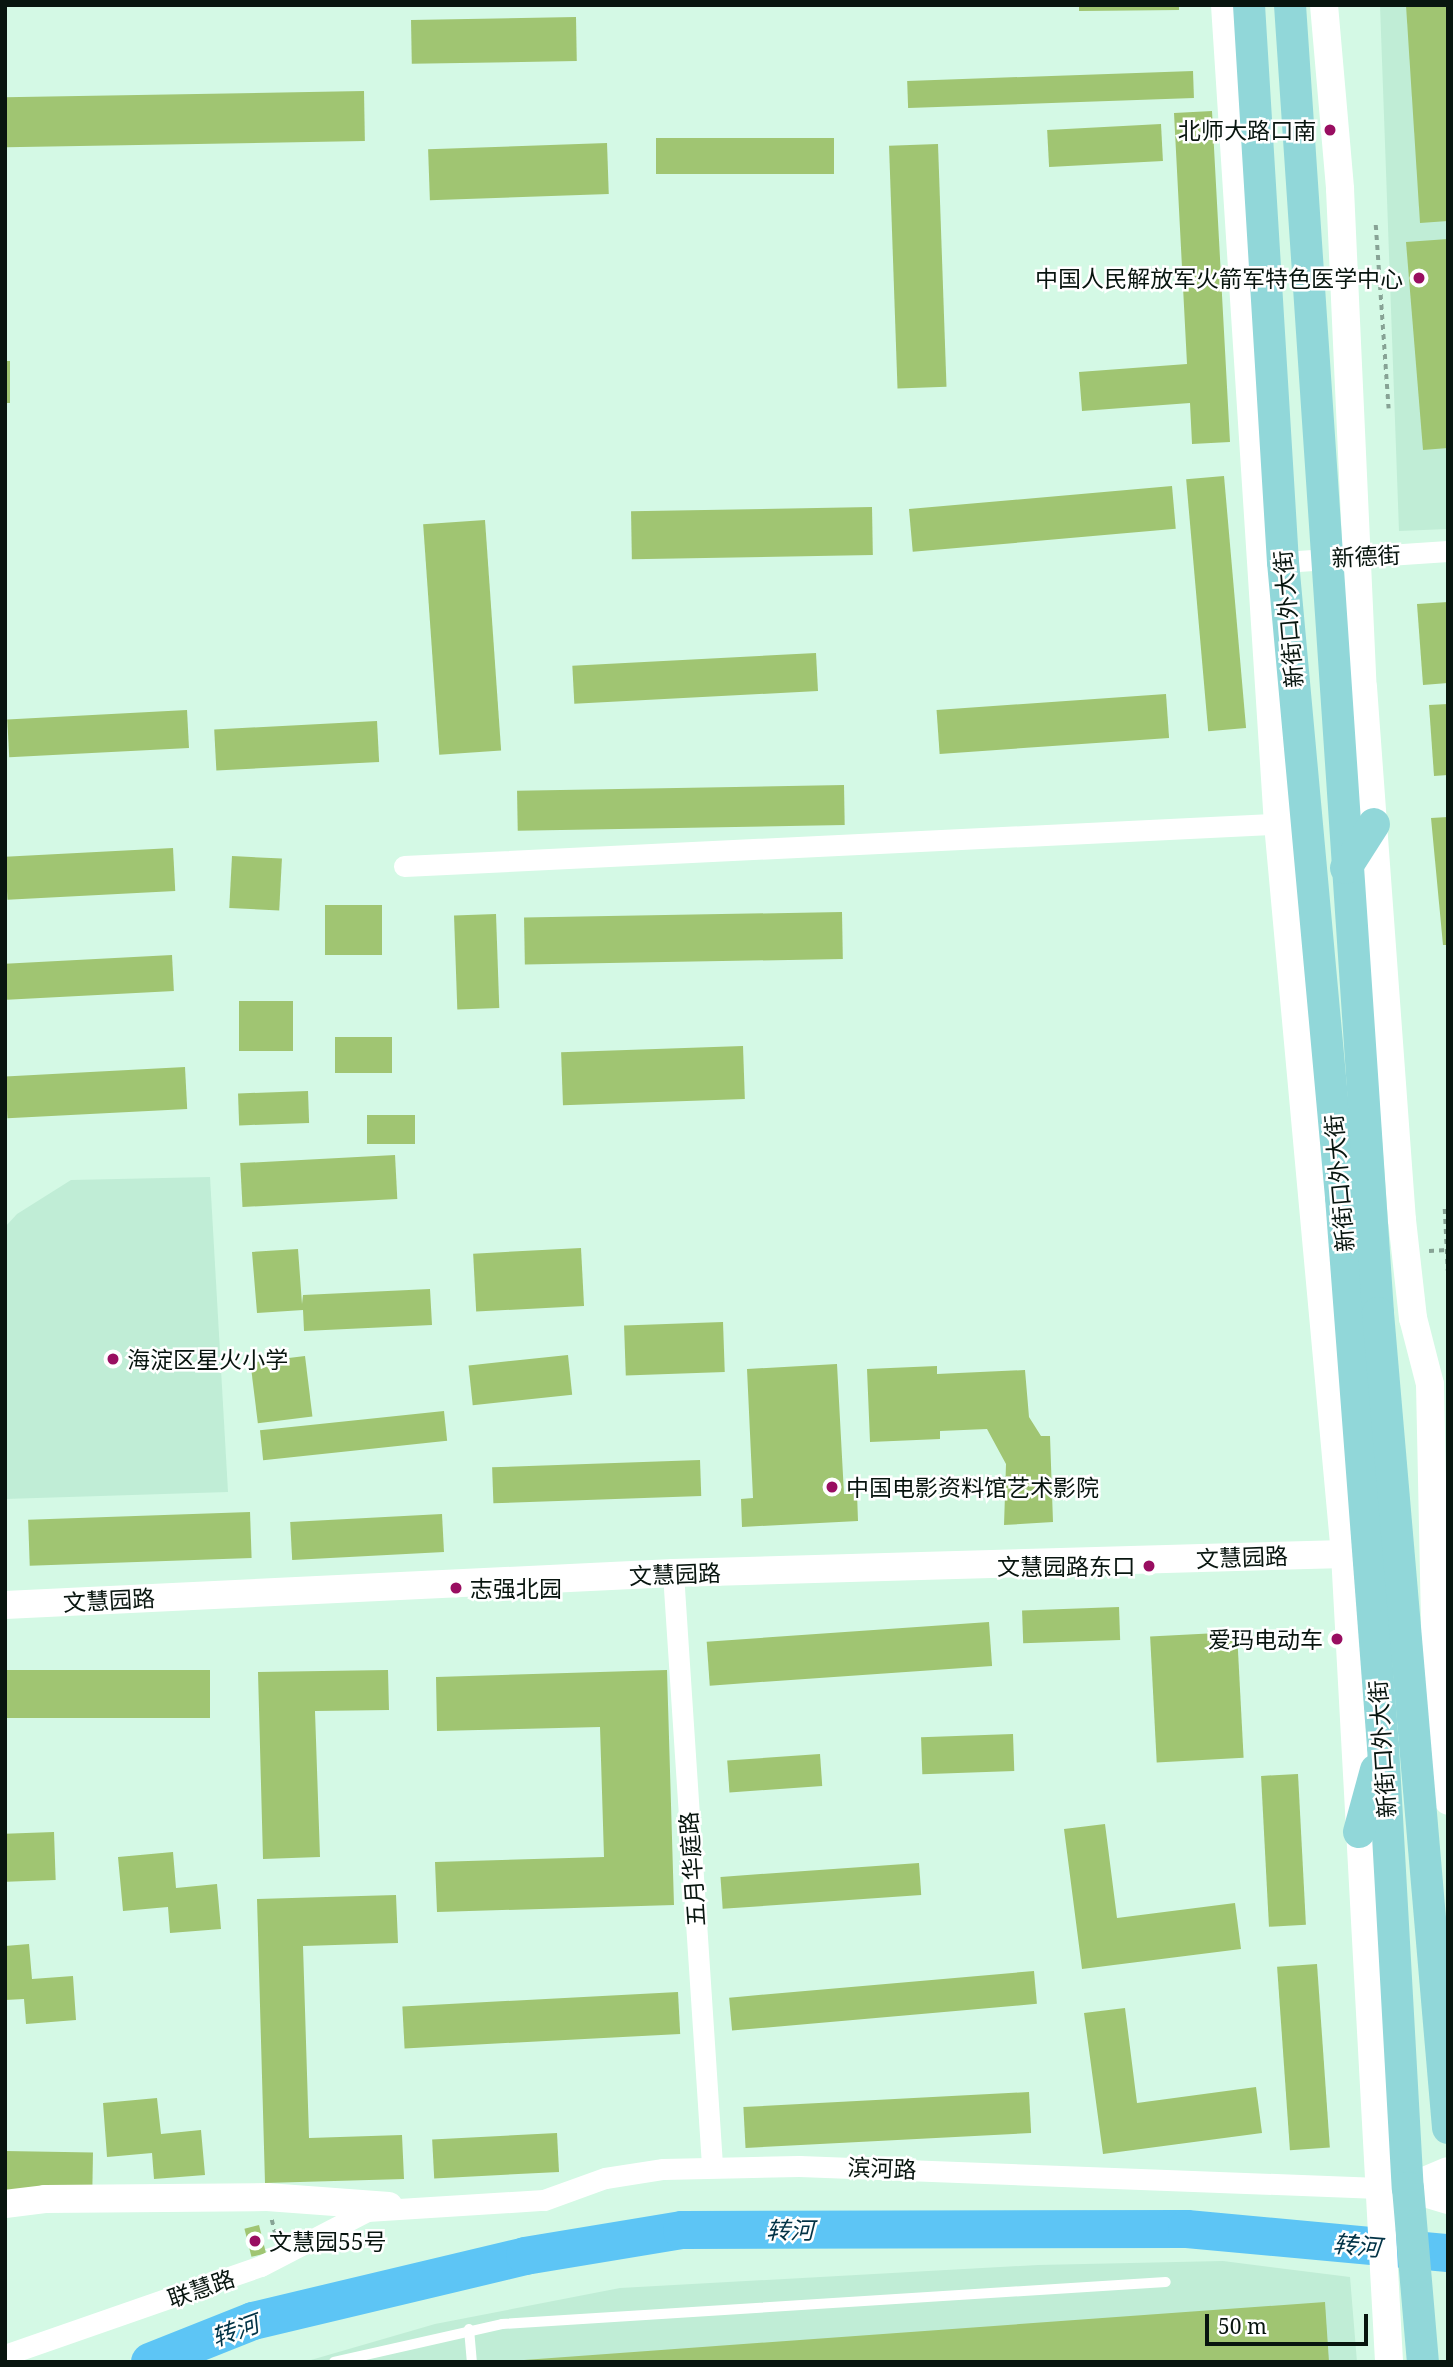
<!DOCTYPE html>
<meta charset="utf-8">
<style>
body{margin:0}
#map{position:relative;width:1453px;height:2367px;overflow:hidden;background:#d4f9e5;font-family:"Noto Serif","Noto Sans SC",serif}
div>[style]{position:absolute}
.built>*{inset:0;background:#c0edd6}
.river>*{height:38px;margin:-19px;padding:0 19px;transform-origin:19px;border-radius:19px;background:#5dc5f5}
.building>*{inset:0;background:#a0c572;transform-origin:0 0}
.path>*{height:3.5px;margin-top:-1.75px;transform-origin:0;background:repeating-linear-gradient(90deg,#87a395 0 5px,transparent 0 10px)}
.lane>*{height:10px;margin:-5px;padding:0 5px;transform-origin:5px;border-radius:5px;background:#fff}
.street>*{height:21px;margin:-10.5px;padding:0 10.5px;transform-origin:10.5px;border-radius:10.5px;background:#fff}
.secondary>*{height:28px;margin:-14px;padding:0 14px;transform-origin:14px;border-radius:14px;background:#fff}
.primary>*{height:32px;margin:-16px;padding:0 16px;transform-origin:16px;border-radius:16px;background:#91d7d9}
.dots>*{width:19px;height:19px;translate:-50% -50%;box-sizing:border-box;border:4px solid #fff;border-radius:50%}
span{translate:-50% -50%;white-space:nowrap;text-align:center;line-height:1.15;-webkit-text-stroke:5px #fff;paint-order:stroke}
.poi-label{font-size:23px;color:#08150f}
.right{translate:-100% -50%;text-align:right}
.left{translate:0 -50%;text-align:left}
.street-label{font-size:23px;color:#08150f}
.water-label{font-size:24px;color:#023346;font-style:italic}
.frame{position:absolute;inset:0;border:7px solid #08150f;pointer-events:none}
.scale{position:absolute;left:1205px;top:2314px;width:163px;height:32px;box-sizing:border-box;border:4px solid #08150f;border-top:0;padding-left:9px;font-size:21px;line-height:24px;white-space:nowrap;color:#08150f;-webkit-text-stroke:5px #fff;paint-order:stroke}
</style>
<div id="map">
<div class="built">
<i style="clip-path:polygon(1380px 5px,1448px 5px,1448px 529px,1399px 531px)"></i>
<i style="clip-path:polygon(210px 1177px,228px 1492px,5px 1499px,5px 1227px,17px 1214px,71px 1180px)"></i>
<i style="clip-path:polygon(1223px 2261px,1350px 2277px,1357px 2362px,304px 2362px,435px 2324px,620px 2288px,1038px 2265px)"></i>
</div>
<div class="river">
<i style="left:150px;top:2362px;width:111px;rotate:-21.7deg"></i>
<i style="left:253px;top:2321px;width:280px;rotate:-13.4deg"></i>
<i style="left:525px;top:2256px;width:159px;rotate:-9.4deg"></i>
<i style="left:682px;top:2230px;width:505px;rotate:-0.11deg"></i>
<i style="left:1187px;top:2229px;width:262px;rotate:5.3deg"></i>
</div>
<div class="building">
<i style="clip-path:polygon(1079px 5px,1179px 5px,1179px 10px,1079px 11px)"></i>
<i style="clip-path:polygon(1406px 5px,1448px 5px,1448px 221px,1420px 223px)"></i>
<i style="left:576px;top:17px;width:44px;height:165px;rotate:89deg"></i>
<i style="left:1193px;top:71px;width:27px;height:286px;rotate:88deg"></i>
<i style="left:364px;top:91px;width:50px;height:359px;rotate:89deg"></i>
<i style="clip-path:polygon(1212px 111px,1230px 442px,1192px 444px,1190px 403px,1082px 411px,1079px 372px,1187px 364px,1174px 113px)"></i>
<i style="left:1161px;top:124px;width:37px;height:114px;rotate:87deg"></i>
<i style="left:834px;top:138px;width:36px;height:178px;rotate:90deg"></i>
<i style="left:607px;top:143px;width:51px;height:179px;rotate:88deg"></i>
<i style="left:938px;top:144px;width:243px;height:49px;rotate:88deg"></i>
<i style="clip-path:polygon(1448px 239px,1448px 448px,1423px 450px,1406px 242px)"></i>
<i style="left:5px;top:361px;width:5px;height:42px"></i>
<i style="left:1224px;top:476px;width:253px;height:38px;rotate:85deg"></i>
<i style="left:1172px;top:486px;width:43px;height:264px;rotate:85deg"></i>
<i style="left:872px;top:507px;width:48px;height:241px;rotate:89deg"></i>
<i style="left:485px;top:520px;width:231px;height:62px;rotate:86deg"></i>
<i style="clip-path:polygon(1448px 602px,1448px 683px,1423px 685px,1417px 604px)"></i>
<i style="left:816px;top:653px;width:38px;height:244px;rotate:87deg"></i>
<i style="left:1166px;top:694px;width:44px;height:230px;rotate:86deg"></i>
<i style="clip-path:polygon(1448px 704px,1448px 775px,1434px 776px,1429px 705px)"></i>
<i style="left:187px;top:710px;width:38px;height:180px;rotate:87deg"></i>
<i style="left:377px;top:721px;width:41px;height:163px;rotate:87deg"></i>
<i style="left:844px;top:785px;width:40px;height:327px;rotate:89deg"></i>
<i style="clip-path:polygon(1448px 817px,1448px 945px,1443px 945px,1431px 818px)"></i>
<i style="left:173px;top:848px;width:43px;height:168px;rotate:87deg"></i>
<i style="left:232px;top:856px;width:50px;height:52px;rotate:3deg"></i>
<i style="left:325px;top:905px;width:57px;height:50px"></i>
<i style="left:842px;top:912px;width:47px;height:318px;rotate:89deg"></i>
<i style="left:496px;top:914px;width:94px;height:42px;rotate:88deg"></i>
<i style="left:172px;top:955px;width:36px;height:167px;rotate:87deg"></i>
<i style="left:239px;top:1001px;width:54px;height:50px"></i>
<i style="left:335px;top:1037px;width:57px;height:36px"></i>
<i style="left:743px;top:1046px;width:53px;height:182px;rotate:88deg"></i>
<i style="left:185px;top:1067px;width:42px;height:180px;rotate:87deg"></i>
<i style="left:308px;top:1091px;width:32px;height:70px;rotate:88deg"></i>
<i style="left:367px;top:1115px;width:48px;height:29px"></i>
<i style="left:395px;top:1155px;width:44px;height:155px;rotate:87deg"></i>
<i style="left:581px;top:1248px;width:58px;height:108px;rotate:87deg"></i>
<i style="clip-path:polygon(298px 1249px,302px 1304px,303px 1295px,430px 1289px,432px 1325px,304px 1331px,303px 1310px,257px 1313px,252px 1252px)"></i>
<i style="left:723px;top:1322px;width:50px;height:99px;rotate:88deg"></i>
<i style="left:568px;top:1355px;width:40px;height:100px;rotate:84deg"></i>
<i style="left:305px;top:1356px;width:61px;height:55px;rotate:83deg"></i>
<i style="clip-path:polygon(837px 1364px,844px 1494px,857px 1493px,858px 1521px,742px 1527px,741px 1499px,753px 1498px,747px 1369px)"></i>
<i style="clip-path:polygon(937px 1366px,937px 1374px,1025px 1370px,1029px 1417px,1041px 1436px,1050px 1436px,1053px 1522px,1004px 1525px,1006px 1464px,987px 1429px,940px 1431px,940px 1439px,870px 1442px,867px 1369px)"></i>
<i style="left:444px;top:1411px;width:30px;height:185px;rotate:84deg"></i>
<i style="left:700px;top:1460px;width:36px;height:208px;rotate:88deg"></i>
<i style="left:250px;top:1512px;width:46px;height:222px;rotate:88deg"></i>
<i style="left:442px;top:1514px;width:38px;height:152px;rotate:87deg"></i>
<i style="left:1119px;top:1607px;width:33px;height:97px;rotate:88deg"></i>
<i style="left:989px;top:1622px;width:44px;height:283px;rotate:86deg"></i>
<i style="left:1237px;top:1632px;width:126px;height:87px;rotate:87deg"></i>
<i style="left:210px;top:1670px;width:48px;height:205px;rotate:90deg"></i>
<i style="clip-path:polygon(388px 1670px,389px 1710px,315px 1711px,320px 1857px,263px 1859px,258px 1672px)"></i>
<i style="clip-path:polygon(667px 1670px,674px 1905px,437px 1912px,435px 1862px,604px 1857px,600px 1727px,437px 1731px,436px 1677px)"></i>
<i style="left:1013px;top:1734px;width:37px;height:92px;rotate:88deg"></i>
<i style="left:820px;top:1754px;width:32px;height:93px;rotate:86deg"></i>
<i style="left:1298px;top:1774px;width:151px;height:37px;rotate:87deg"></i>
<i style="clip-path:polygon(1105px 1824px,1117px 1918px,1235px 1903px,1241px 1949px,1082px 1969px,1064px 1829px)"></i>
<i style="left:54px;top:1832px;width:48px;height:49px;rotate:88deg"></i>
<i style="clip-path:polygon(173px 1852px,176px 1888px,217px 1884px,221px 1929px,170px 1933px,168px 1907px,123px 1911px,118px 1857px)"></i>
<i style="left:919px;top:1863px;width:32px;height:199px;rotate:86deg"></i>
<i style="clip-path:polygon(396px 1895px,398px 1943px,303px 1946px,309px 2138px,402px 2135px,404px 2179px,265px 2183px,257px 1899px)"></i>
<i style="clip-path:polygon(29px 1944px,32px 1979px,73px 1976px,76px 2020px,26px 2024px,24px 1999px,5px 2000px,5px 1946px)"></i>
<i style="left:1317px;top:1964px;width:184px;height:40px;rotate:86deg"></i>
<i style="left:1034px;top:1971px;width:33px;height:306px;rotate:85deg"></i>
<i style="left:678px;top:1992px;width:42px;height:276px;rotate:87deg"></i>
<i style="clip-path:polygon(1125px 2008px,1137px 2103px,1256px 2087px,1262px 2133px,1103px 2154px,1084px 2013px)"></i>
<i style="left:1029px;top:2092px;width:41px;height:286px;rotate:87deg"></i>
<i style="clip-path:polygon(157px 2098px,161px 2134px,201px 2130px,205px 2175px,154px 2179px,152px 2153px,107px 2157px,103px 2103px)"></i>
<i style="left:557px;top:2133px;width:39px;height:125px;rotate:87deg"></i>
<i style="left:5px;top:2151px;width:88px;height:39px;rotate:1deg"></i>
<i style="left:259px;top:2225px;width:29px;height:15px;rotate:76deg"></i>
<i style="clip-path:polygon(1325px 2302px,1329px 2362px,525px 2362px,524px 2360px)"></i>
</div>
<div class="path">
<i style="left:1376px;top:225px;width:184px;rotate:86deg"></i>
<i style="left:1445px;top:1209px;width:62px;rotate:87.2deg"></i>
<i style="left:1429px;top:1251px;width:18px;rotate:-3deg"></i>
<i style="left:272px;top:2220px;width:16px;rotate:76deg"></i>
</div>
<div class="lane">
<i style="left:469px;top:2329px;width:33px;rotate:85deg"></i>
<i style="left:334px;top:2362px;width:172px;rotate:-12.7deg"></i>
<i style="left:502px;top:2324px;width:665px;rotate:-3.62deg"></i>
</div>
<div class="street">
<i style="left:1283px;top:562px;width:165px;rotate:-3.8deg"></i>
<i style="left:404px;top:866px;width:889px;rotate:-2.77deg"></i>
<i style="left:673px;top:1573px;width:593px;rotate:86.23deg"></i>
<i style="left:5px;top:2355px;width:271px;rotate:-19.2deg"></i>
<i style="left:261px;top:2266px;width:119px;rotate:-27.4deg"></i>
<i style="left:367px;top:2211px;width:177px;rotate:-3.6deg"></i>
<i style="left:544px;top:2200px;width:65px;rotate:-19.8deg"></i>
<i style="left:605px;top:2178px;width:59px;rotate:-8.8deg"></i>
<i style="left:663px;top:2169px;width:136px;rotate:-1.3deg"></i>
<i style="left:799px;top:2166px;width:580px;rotate:2.17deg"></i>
</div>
<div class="secondary">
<i style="left:1225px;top:5px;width:821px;rotate:86.3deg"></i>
<i style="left:1278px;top:824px;width:733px;rotate:84.76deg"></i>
<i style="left:1345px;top:1554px;width:809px;rotate:86.88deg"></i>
<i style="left:1324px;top:5px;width:185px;rotate:85deg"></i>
<i style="left:1340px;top:189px;width:499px;rotate:87.4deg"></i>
<i style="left:1363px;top:687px;width:534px;rotate:85.82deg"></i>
<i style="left:1402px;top:1220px;width:99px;rotate:83.6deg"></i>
<i style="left:1413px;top:1318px;width:68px;rotate:75.6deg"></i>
<i style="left:1430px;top:1384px;width:247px;rotate:88.8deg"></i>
<i style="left:1435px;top:1631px;width:170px;rotate:85.6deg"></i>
<i style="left:5px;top:1605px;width:669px;rotate:-2.74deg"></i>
<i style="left:673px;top:1573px;width:672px;rotate:-1.62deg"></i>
<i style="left:1386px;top:2188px;width:22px"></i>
<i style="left:1408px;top:2188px;width:42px;rotate:16.7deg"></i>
<i style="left:1408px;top:2188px;width:43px;rotate:-23deg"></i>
<i style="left:5px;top:2204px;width:40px;rotate:-7.1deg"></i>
<i style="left:45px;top:2199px;width:222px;rotate:-0.5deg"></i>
<i style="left:267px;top:2197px;width:122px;rotate:4.2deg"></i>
</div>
<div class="primary">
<i style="left:1249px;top:5px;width:558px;rotate:86.51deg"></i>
<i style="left:1283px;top:562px;width:638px;rotate:84.78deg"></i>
<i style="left:1341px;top:1197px;width:551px;rotate:85.63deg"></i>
<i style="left:1383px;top:1746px;width:443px;rotate:86.8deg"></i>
<i style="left:1408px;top:2188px;width:175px;rotate:85.1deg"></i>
<i style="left:1290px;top:5px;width:1311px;rotate:86.15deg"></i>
<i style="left:1378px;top:1313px;width:818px;rotate:85.09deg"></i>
<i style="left:1346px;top:868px;width:52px;rotate:-57.5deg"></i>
<i style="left:1359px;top:1832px;width:64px;rotate:-74.7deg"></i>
</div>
<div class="dots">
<i style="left:1330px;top:130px;background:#990e61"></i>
<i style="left:1419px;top:278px;background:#990e61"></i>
<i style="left:113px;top:1359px;background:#990e61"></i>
<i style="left:832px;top:1487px;background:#990e61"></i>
<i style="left:1149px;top:1566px;background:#990e61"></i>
<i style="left:456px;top:1588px;background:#990e61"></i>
<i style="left:1337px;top:1639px;background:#990e61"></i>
<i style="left:255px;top:2241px;background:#990e61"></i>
</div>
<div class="poi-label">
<span class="right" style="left:1316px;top:130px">北师大路口南</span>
<span class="right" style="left:1403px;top:278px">中国人民解放军火箭军特色医学中心</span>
<span class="left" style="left:127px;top:1359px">海淀区星火小学</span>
<span class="left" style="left:846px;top:1487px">中国电影资料馆艺术影院</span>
<span class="right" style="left:1135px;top:1566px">文慧园路东口</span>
<span class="left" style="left:470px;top:1588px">志强北园</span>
<span class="right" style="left:1323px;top:1639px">爱玛电动车</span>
<span class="left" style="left:269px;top:2241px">文慧园55号</span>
</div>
<div class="street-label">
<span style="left:1366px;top:556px;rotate:-3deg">新德街</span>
<span style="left:1288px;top:619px;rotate:-95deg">新街口外大街</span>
<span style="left:1339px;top:1183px;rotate:-95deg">新街口外大街</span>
<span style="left:1242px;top:1557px;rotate:-2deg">文慧园路</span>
<span style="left:675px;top:1574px;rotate:-2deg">文慧园路</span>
<span style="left:109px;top:1600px;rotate:-3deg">文慧园路</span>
<span style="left:1382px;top:1749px;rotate:-94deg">新街口外大街</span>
<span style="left:692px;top:1869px;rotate:-94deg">五月华庭路</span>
<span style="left:882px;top:2168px;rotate:2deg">滨河路</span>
<span style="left:201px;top:2288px;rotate:-19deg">联慧路</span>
</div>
<div class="water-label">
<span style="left:790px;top:2230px">转河</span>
<span style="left:1357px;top:2245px;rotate:5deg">转河</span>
<span style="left:235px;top:2330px;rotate:-20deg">转河</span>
</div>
<div class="frame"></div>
<div class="scale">50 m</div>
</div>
